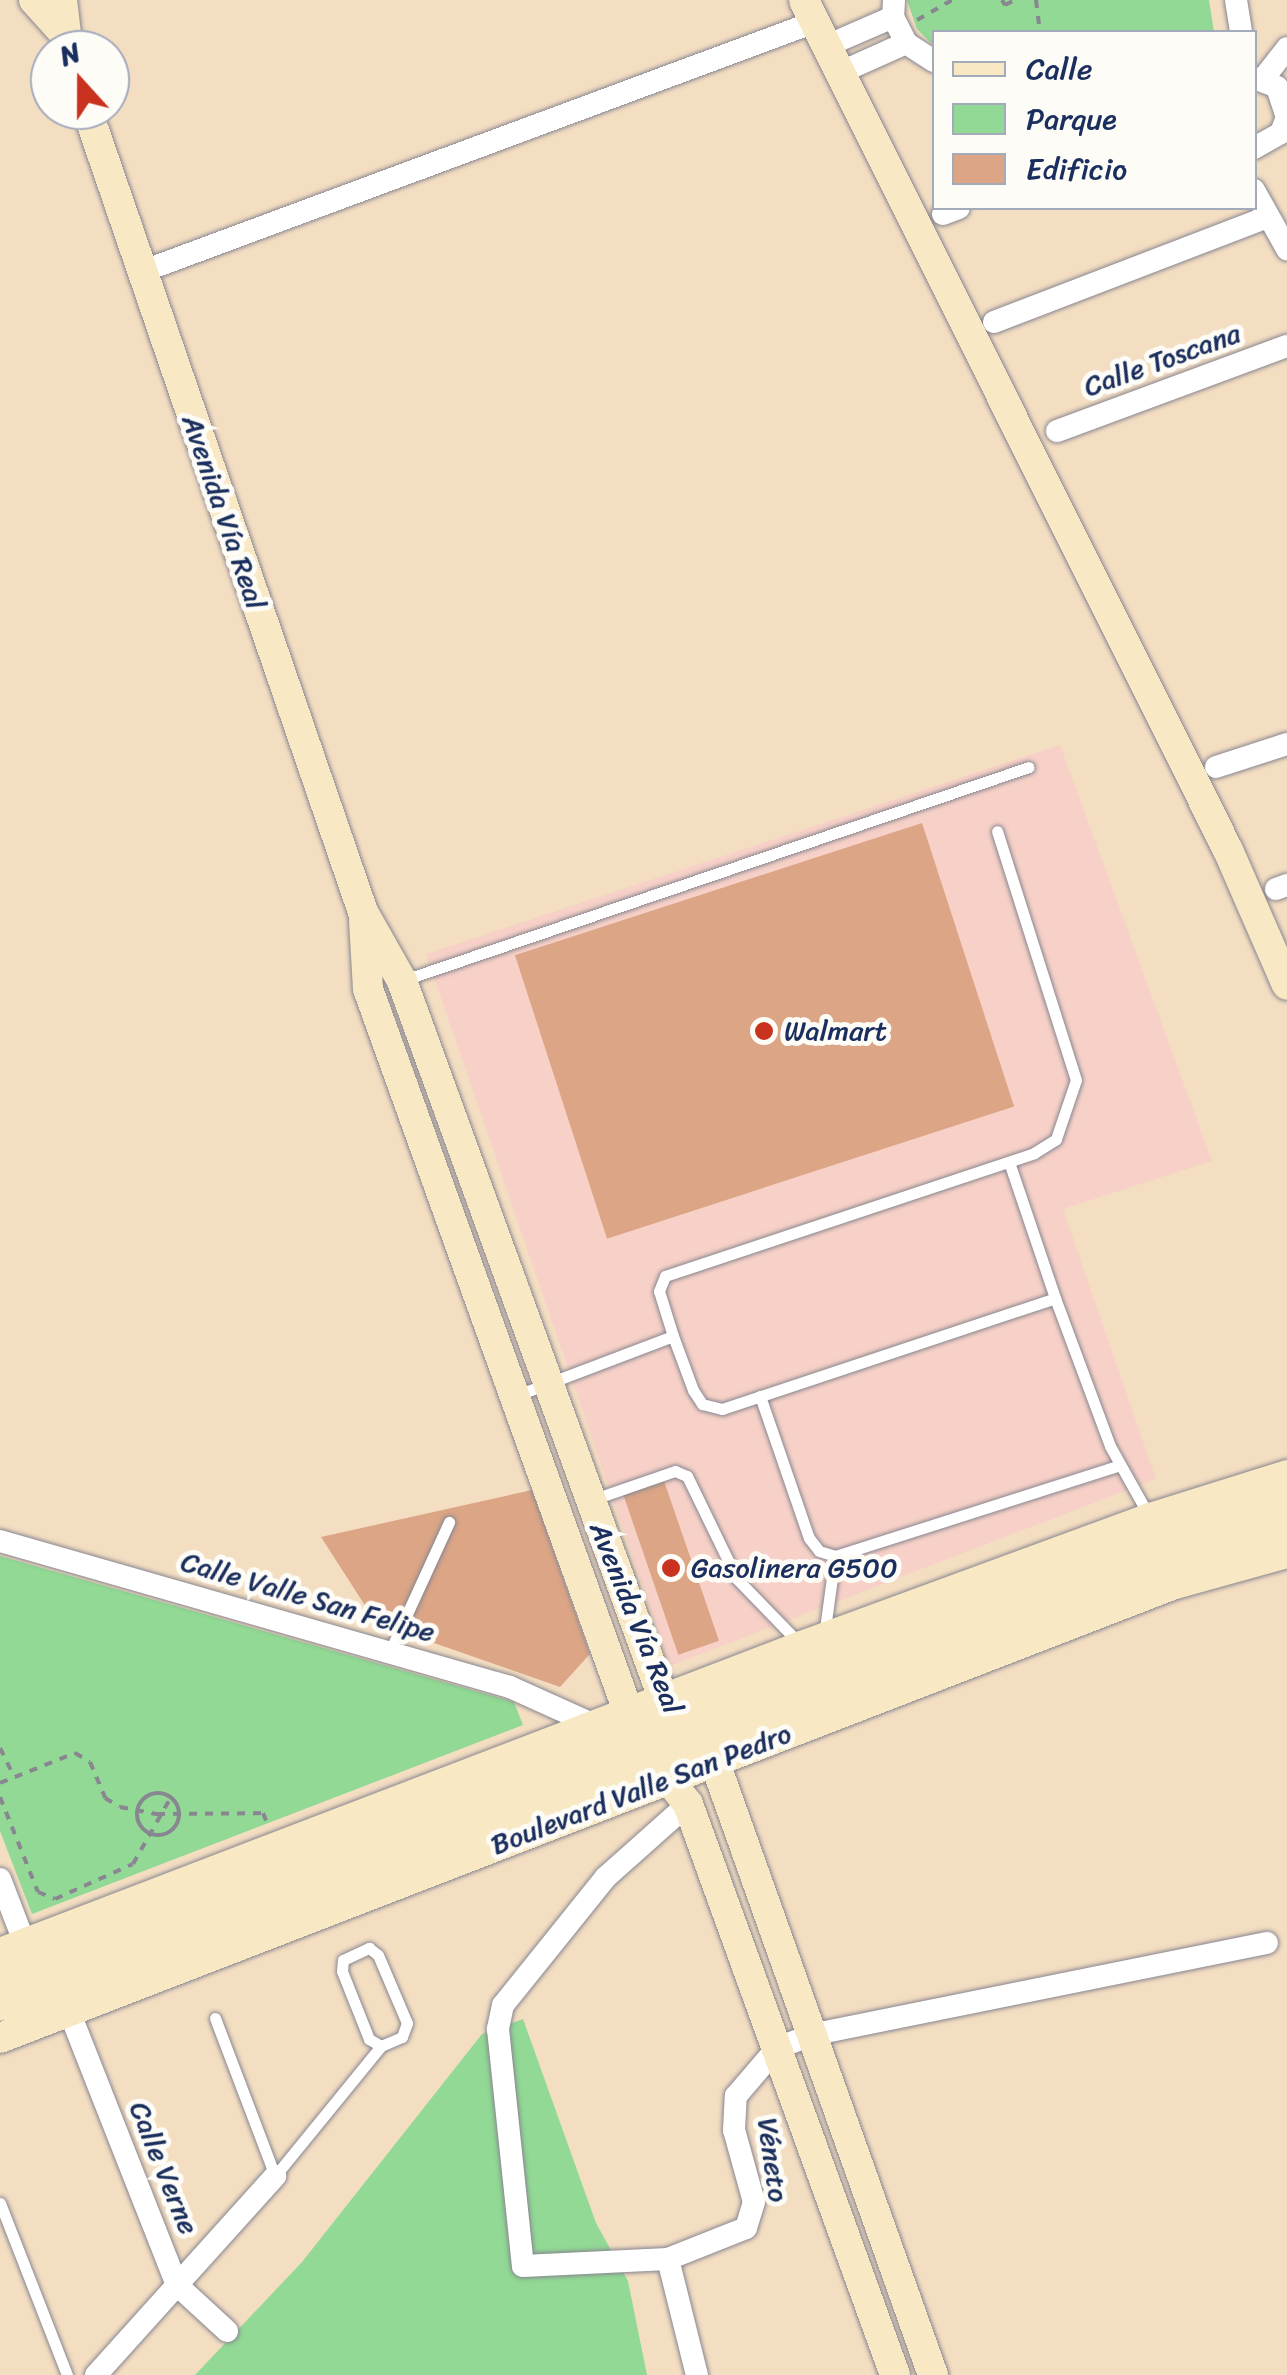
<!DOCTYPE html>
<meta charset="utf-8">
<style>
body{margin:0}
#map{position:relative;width:1287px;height:2375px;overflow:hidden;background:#f4dec2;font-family:Sriracha,sans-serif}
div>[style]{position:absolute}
.built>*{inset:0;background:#f7d1c7}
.green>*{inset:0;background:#91d994}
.building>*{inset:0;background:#dba586;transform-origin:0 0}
.path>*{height:4px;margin-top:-2px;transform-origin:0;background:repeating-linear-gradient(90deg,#888690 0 8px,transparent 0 16px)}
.path>.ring{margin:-2px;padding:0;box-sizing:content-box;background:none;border:4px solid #888690;border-radius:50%}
.roads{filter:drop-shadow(0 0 2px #888690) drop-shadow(0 0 2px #888690)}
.lane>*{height:11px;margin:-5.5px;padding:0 5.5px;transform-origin:5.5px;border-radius:5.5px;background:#fff}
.street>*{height:22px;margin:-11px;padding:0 11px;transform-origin:11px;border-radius:11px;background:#fff}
.secondary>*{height:30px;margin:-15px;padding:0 15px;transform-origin:15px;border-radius:15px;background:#f8e8c3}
.dots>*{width:28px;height:28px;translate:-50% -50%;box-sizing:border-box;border:5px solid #fdfcf7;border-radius:50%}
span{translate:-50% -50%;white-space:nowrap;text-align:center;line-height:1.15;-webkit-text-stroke:10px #fdfcf7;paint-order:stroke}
.street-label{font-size:28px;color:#1b2f5e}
.poi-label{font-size:28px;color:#1b2f5e}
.left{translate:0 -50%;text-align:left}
.legend{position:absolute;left:932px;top:30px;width:325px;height:180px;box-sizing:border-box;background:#fdfcf7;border:2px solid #a3aaba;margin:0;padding:12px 18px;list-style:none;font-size:30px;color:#1b2f5e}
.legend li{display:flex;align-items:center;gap:20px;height:50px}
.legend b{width:50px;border:2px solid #a3aaba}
.north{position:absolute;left:30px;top:30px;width:100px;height:100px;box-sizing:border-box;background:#fdfcf7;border:2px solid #a3aaba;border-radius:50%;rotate:339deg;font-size:28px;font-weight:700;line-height:40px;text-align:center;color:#1b2f5e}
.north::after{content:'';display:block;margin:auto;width:35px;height:45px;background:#c8321e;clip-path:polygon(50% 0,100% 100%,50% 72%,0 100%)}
</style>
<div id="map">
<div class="built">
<i style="clip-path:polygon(1060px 745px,1212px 1161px,1063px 1209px,1156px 1479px,670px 1666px,426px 954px)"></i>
</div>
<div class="green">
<i style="clip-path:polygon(907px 0,1209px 0,1214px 32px,934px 32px,934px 46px,917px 29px)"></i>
<i style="clip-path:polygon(0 1556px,514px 1702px,523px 1725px,32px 1914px,0 1831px)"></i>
<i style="clip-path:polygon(523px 2019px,596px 2223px,628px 2281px,647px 2375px,195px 2375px,302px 2262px,482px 2034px)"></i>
</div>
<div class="building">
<i style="left:922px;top:823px;width:298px;height:428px;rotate:72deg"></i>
<i style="left:664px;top:1481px;width:169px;height:43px;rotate:71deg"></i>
<i style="clip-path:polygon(532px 1490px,590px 1654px,560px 1687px,391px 1628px,382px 1632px,321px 1537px)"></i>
</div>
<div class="path">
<i style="left:1002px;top:0;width:6px;rotate:59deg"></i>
<i style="left:1005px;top:5px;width:11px;rotate:-27deg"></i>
<i style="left:1036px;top:0;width:32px;rotate:83deg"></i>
<i style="left:917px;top:20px;width:40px;rotate:-29.7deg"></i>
<i style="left:0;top:1748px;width:30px;rotate:64deg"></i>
<i style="left:0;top:1783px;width:81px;rotate:-21.8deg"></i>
<i style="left:75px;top:1753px;width:17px;rotate:31deg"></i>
<i style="left:90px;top:1762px;width:39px;rotate:67deg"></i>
<i style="left:105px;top:1798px;width:17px;rotate:31deg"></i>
<i style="left:120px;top:1807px;width:38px;rotate:11deg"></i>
<i style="left:157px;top:1814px;width:106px;rotate:-0.5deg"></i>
<i style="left:263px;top:1813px;width:11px;rotate:68deg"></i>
<i class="ring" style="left:137px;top:1793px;width:38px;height:38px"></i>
<i style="left:0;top:1797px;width:102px;rotate:68.2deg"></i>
<i style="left:38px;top:1892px;width:18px;rotate:22deg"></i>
<i style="left:55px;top:1899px;width:85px;rotate:-24.2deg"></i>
<i style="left:133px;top:1864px;width:77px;rotate:-60.4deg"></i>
</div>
<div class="roads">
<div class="lane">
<i style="left:401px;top:981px;width:663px;rotate:-18.82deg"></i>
<i style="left:1009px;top:1162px;width:144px;rotate:71.3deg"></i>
<i style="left:673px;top:1336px;width:47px;rotate:-107.3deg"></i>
<i style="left:659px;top:1291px;width:16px;rotate:-68deg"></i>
<i style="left:665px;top:1276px;width:389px;rotate:-18.4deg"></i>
<i style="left:1034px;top:1153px;width:26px;rotate:-32deg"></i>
<i style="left:1056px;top:1139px;width:62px;rotate:-71.3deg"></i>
<i style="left:1076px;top:1080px;width:261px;rotate:-107.6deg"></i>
<i style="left:515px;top:1396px;width:169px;rotate:-20.8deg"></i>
<i style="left:673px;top:1336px;width:58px;rotate:69.7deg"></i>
<i style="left:693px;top:1390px;width:17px;rotate:57deg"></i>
<i style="left:702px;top:1404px;width:21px;rotate:14deg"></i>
<i style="left:722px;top:1409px;width:351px;rotate:-18.4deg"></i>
<i style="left:1055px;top:1298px;width:158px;rotate:69.6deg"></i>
<i style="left:1110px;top:1446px;width:78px;rotate:60.8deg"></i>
<i style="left:760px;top:1396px;width:150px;rotate:71deg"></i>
<i style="left:809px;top:1538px;width:16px;rotate:52deg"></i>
<i style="left:819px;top:1551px;width:17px;rotate:17deg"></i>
<i style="left:835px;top:1556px;width:299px;rotate:-17.7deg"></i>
<i style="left:594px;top:1499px;width:86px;rotate:-19.1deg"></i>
<i style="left:675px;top:1471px;width:13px;rotate:23deg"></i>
<i style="left:687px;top:1476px;width:114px;rotate:64.1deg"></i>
<i style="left:737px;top:1579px;width:89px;rotate:45.9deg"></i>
<i style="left:824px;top:1636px;width:81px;rotate:-82.2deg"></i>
<i style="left:390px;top:1651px;width:142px;rotate:-65.4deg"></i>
<i style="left:369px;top:1948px;width:11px;rotate:38deg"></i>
<i style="left:378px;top:1955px;width:74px;rotate:66.9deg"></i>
<i style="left:407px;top:2023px;width:15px;rotate:110deg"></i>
<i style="left:402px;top:2037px;width:23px;rotate:157deg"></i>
<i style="left:381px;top:2046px;width:14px;rotate:-150deg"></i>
<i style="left:369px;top:2039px;width:73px;rotate:-111.7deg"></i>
<i style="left:342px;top:1971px;width:11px;rotate:-85deg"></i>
<i style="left:343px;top:1960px;width:29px;rotate:-25deg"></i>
<i style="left:215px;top:2018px;width:169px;rotate:69.2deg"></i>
<i style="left:275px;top:2176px;width:168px;rotate:-50.8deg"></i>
<i style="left:0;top:2203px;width:185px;rotate:68.7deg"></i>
</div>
<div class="street">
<i style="left:894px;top:0;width:17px;rotate:93deg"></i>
<i style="left:893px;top:17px;width:29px;rotate:63deg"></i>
<i style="left:906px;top:43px;width:33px;rotate:33deg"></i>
<i style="left:1236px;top:0;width:32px;rotate:81deg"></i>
<i style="left:824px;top:47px;width:75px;rotate:-23.5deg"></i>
<i style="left:837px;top:74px;width:76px;rotate:-24.2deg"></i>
<i style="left:1254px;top:78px;width:25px;rotate:21deg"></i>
<i style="left:1277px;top:87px;width:32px;rotate:72deg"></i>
<i style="left:1287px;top:117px;width:17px;rotate:111deg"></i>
<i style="left:1281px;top:133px;width:31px;rotate:151deg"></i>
<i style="left:1263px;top:79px;width:39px;rotate:-52deg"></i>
<i style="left:1254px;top:190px;width:68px;rotate:60.8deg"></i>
<i style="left:943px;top:214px;width:17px;rotate:-21deg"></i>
<i style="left:141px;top:272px;width:716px;rotate:-20.36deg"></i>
<i style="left:994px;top:322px;width:293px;rotate:-21deg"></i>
<i style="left:1057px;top:431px;width:245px;rotate:-20.3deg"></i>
<i style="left:1216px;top:767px;width:75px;rotate:-17.9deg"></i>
<i style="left:1276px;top:889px;width:12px;rotate:-20deg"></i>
<i style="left:0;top:1541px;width:530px;rotate:15.98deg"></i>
<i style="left:510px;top:1687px;width:92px;rotate:24.3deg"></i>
<i style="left:688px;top:1804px;width:110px;rotate:138.3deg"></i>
<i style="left:606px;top:1877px;width:164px;rotate:128.8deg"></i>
<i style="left:503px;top:2005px;width:25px;rotate:102deg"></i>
<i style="left:498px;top:2029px;width:238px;rotate:84deg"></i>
<i style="left:523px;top:2266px;width:145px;rotate:-2.8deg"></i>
<i style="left:668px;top:2259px;width:84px;rotate:-21.7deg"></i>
<i style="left:746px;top:2228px;width:27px;rotate:-73deg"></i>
<i style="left:754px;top:2202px;width:75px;rotate:-105.5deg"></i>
<i style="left:734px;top:2130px;width:34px;rotate:-87deg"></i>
<i style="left:736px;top:2096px;width:63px;rotate:-49.5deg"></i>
<i style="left:777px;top:2048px;width:40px;rotate:-20.2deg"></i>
<i style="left:815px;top:2034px;width:461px;rotate:-11.4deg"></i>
<i style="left:0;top:1879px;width:70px;rotate:69deg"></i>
<i style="left:69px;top:2011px;width:295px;rotate:68.5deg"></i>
<i style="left:177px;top:2285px;width:68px;rotate:42.6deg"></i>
<i style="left:668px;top:2259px;width:120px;rotate:76deg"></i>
<i style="left:96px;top:2375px;width:268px;rotate:-48deg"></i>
</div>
<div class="secondary">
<i style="left:34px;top:0;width:42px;rotate:47.9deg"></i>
<i style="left:62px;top:0;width:50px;rotate:83.2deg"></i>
<i style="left:804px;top:0;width:950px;rotate:63.49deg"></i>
<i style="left:1228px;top:850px;width:147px;rotate:66.4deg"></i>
<i style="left:87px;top:110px;width:848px;rotate:71.01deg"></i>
<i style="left:363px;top:912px;width:79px;rotate:60.5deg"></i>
<i style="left:402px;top:981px;width:763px;rotate:70deg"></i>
<i style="left:663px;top:1698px;width:80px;rotate:50.6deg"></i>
<i style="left:714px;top:1760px;width:653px;rotate:70.4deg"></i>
<i style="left:364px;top:920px;width:69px;rotate:86.7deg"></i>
<i style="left:368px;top:989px;width:767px;rotate:70.2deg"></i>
<i style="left:628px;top:1711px;width:53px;rotate:62.9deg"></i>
<i style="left:652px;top:1758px;width:58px;rotate:52deg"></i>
<i style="left:688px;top:1804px;width:607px;rotate:70.07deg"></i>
<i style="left:0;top:1953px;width:859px;rotate:-20.95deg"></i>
<i style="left:802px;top:1646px;width:371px;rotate:-20.2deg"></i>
<i style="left:1150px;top:1518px;width:144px;rotate:-17.4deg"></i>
<i style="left:0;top:1982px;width:646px;rotate:-21.24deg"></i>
<i style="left:602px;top:1748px;width:594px;rotate:-20.3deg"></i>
<i style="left:1159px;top:1542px;width:134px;rotate:-17.4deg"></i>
<i style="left:0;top:2006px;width:1248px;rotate:-20.68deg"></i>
<i style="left:1168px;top:1565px;width:124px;rotate:-15.9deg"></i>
<i style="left:0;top:2038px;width:1260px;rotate:-21.13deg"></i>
<i style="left:1175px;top:1584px;width:116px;rotate:-15.5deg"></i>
</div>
</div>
<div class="dots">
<i style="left:764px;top:1031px;background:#c8321e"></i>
<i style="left:671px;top:1568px;background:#c8321e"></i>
</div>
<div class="street-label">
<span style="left:1162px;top:360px;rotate:-20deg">Calle Toscana</span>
<span style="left:224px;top:512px;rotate:71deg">Avenida Vía Real</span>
<span style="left:308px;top:1597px;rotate:16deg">Calle Valle San Felipe</span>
<span style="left:636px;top:1618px;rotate:68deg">Avenida Vía Real</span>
<span style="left:641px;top:1789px;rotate:-21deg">Boulevard Valle San Pedro</span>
<span style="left:773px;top:2160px;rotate:82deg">Véneto</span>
<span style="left:164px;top:2168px;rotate:68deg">Calle Verne</span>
</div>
<div class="poi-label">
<span class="left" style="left:784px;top:1031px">Walmart</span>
<span class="left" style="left:691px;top:1568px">Gasolinera G500</span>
</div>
<ul class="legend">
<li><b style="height:12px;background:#f8e8c3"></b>Calle</li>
<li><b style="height:28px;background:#91d994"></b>Parque</li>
<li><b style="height:28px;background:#dba586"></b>Edificio</li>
</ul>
<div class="north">N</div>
</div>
